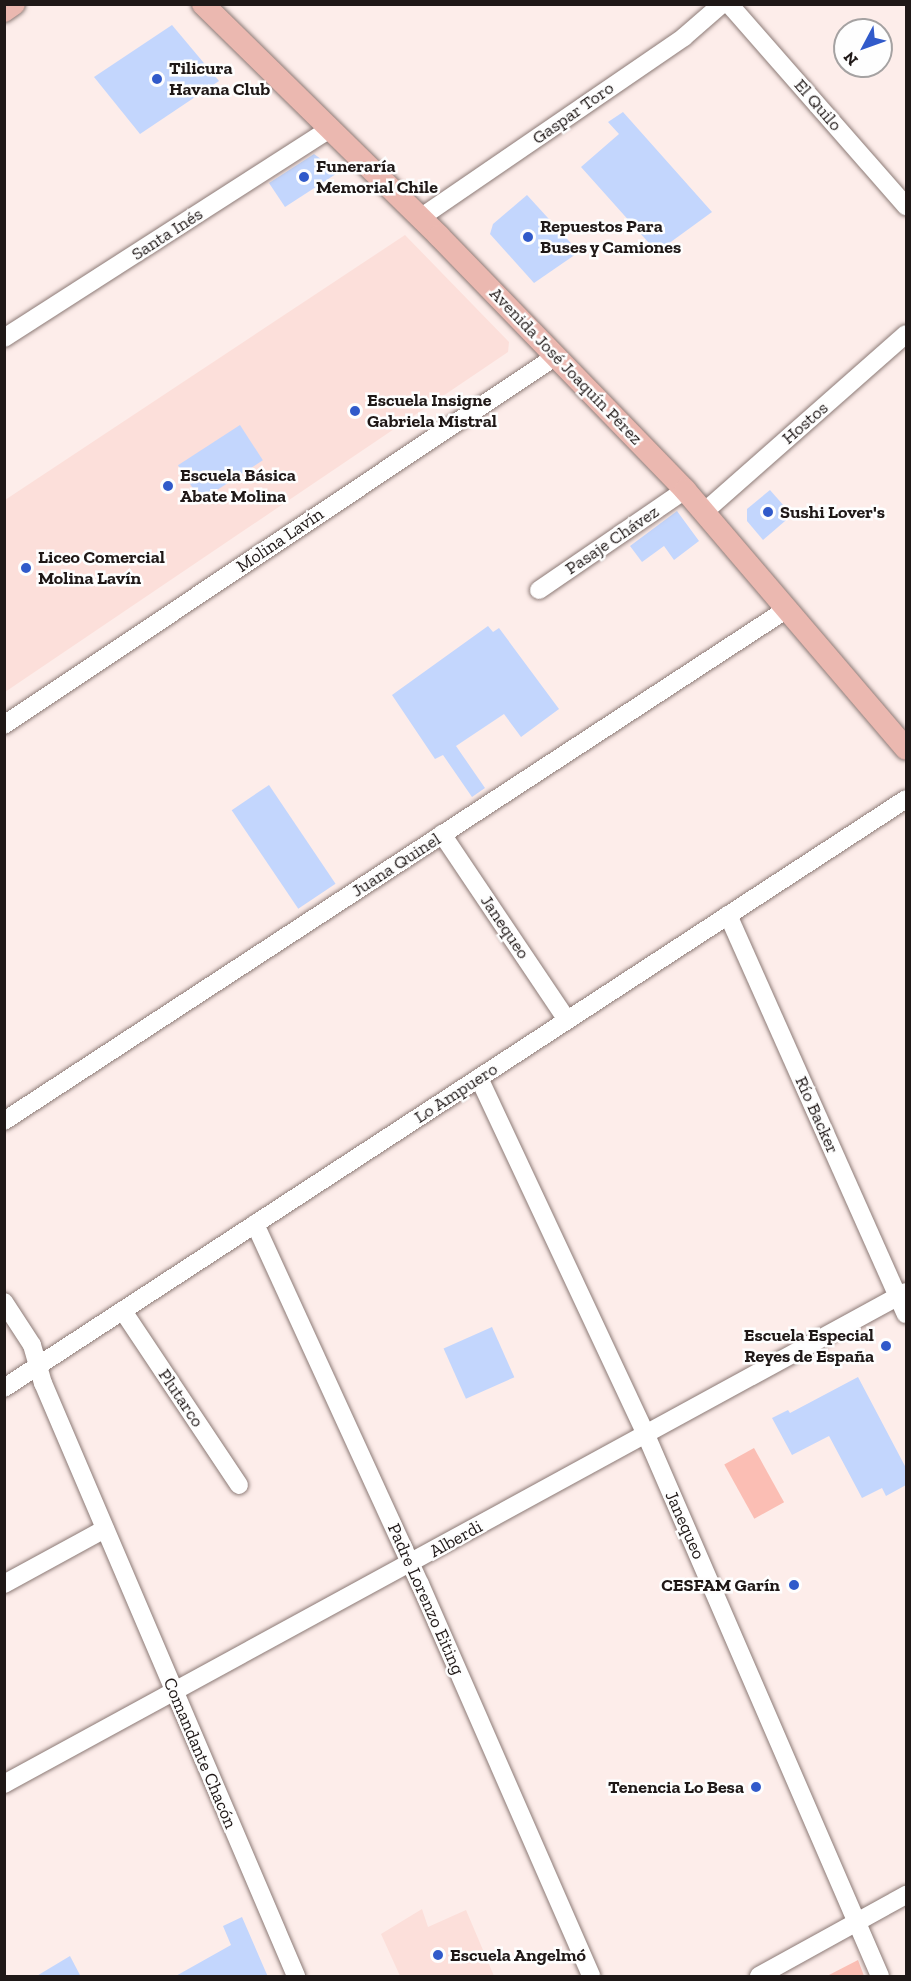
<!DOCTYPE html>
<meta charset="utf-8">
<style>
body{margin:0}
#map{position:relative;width:911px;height:1981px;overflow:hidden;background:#fdedea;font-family:"Zilla Slab",serif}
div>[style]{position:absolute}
.built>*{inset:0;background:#fcdfda}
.green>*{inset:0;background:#fbbeb4;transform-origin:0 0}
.building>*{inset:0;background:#c3d6fd;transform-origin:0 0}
.roads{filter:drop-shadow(0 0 2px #8c7a76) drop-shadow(0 0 2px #8c7a76)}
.minor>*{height:18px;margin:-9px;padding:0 9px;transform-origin:9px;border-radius:9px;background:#fff}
.major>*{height:22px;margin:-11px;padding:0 11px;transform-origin:11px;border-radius:11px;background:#ebb8b0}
.dots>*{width:16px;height:16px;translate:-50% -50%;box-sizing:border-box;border:3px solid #fefefe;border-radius:50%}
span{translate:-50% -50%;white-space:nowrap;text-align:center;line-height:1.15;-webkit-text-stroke:5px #fefefe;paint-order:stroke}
.poi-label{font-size:18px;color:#1f1817;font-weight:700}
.left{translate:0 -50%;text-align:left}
.right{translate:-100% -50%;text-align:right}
.street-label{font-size:18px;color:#1f1817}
.frame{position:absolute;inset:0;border:6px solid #1f1817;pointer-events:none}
.north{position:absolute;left:833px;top:18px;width:60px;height:60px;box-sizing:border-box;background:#fefefe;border:2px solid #a5a2a2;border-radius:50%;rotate:229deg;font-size:16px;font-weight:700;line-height:24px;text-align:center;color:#1f1817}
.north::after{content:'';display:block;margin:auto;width:21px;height:27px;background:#315aca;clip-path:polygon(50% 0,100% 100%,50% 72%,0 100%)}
</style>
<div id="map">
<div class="built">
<i style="clip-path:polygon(405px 235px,509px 342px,508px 352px,5px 692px,5px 500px)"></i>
<i style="clip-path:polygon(422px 1909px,428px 1927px,466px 1910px,494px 1976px,400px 1976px,381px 1934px)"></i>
</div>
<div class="green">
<i style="left:754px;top:1448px;width:62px;height:34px;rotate:61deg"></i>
<i style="clip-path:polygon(858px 1960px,864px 1976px,827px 1976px)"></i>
</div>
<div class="building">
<i style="clip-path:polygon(172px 25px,219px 81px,140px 134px,94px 77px)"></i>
<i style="clip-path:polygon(623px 112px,712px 212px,657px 252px,581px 167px,619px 134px,608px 122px)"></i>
<i style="clip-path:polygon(314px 154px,339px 172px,285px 207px,269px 183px)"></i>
<i style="clip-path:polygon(527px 195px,579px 252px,534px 283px,490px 234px,493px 224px)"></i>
<i style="left:240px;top:425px;width:42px;height:74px;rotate:57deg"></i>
<i style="clip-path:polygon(770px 490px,792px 515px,763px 540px,747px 521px,747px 509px)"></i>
<i style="clip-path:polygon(677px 511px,699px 541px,674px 560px,664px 546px,642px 562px,630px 546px)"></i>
<i style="clip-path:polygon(488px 626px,493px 632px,499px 628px,559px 709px,521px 737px,504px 714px,456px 746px,485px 788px,472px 797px,443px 755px,435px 759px,392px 695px)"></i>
<i style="left:269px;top:785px;width:119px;height:45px;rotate:56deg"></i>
<i style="left:492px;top:1327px;width:55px;height:53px;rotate:66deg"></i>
<i style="clip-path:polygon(858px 1377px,906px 1468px,906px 1485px,886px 1496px,882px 1488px,862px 1498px,829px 1436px,792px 1455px,772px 1418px,788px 1410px,790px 1413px)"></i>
<i style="clip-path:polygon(242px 1917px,268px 1977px,174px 1977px,231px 1945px,223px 1926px)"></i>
<i style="clip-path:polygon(70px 1956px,81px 1977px,35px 1977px)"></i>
</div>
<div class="roads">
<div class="minor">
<i style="left:729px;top:4px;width:269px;rotate:48.8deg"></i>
<i style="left:420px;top:218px;width:320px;rotate:-34.4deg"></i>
<i style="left:684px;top:37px;width:50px;rotate:-41deg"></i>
<i style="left:4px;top:338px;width:387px;rotate:-32.7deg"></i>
<i style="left:704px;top:512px;width:269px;rotate:-41.4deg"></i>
<i style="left:539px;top:590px;width:177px;rotate:-34.4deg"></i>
<i style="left:4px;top:725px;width:664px;rotate:-33.76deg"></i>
<i style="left:442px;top:834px;width:224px;rotate:56.1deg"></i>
<i style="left:728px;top:915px;width:437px;rotate:66deg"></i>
<i style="left:479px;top:1078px;width:394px;rotate:64.9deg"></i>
<i style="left:646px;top:1435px;width:589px;rotate:66.61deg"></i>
<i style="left:4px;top:1121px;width:936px;rotate:-33.18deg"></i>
<i style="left:255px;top:1224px;width:396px;rotate:65.4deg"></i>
<i style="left:420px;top:1584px;width:428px;rotate:66.4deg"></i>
<i style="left:4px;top:1302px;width:51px;rotate:56.9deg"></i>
<i style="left:32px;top:1345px;width:40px;rotate:74deg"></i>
<i style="left:43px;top:1383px;width:645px;rotate:66.89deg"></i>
<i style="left:123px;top:1311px;width:209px;rotate:56.3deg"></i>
<i style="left:4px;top:1388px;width:1077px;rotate:-33.14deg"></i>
<i style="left:4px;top:1584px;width:115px;rotate:-28.6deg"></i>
<i style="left:4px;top:1784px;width:1027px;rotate:-28.61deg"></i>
<i style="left:759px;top:1976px;width:168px;rotate:-28.9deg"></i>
</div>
<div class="major">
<i style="left:203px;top:4px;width:331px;rotate:44.5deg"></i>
<i style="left:439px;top:236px;width:354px;rotate:45.9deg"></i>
<i style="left:685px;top:490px;width:340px;rotate:49.5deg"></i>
<i style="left:4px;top:11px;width:12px;rotate:-35deg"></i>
</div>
</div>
<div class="dots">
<i style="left:157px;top:79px;background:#315aca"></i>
<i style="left:304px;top:177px;background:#315aca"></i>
<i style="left:528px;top:237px;background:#315aca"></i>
<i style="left:355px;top:411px;background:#315aca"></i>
<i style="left:168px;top:486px;background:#315aca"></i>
<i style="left:768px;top:512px;background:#315aca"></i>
<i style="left:26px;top:568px;background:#315aca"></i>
<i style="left:886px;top:1346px;background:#315aca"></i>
<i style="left:794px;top:1585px;background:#315aca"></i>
<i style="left:756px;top:1787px;background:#315aca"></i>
<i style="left:438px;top:1955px;background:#315aca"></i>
</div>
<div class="poi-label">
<span class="left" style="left:169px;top:79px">Tilicura<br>Havana Club</span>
<span class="left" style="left:316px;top:177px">Funeraría<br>Memorial Chile</span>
<span class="left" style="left:540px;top:237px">Repuestos Para<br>Buses y Camiones</span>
<span class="left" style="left:367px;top:411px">Escuela Insigne<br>Gabriela Mistral</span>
<span class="left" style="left:180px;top:486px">Escuela Básica<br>Abate Molina</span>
<span class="left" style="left:780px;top:512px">Sushi Lover's</span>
<span class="left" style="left:38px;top:568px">Liceo Comercial<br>Molina Lavín</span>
<span class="right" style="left:874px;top:1346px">Escuela Especial<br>Reyes de España</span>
<span class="right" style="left:780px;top:1585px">CESFAM Garín</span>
<span class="right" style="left:744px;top:1787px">Tenencia Lo Besa</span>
<span class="left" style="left:450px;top:1955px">Escuela Angelmó</span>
</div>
<div class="street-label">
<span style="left:818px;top:105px;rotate:49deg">El Quilo</span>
<span style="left:573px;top:113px;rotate:-35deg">Gaspar Toro</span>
<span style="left:167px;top:234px;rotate:-33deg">Santa Inés</span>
<span style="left:566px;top:366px;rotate:46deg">Avenida José Joaquín Pérez</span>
<span style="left:805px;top:423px;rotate:-41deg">Hostos</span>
<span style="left:280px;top:540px;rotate:-34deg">Molina Lavín</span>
<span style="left:612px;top:540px;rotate:-34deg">Pasaje Chávez</span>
<span style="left:396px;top:865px;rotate:-33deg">Juana Quinel</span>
<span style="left:505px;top:927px;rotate:56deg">Janequeo</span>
<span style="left:456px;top:1093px;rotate:-33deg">Lo Ampuero</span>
<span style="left:817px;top:1115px;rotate:66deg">Río Backer</span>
<span style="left:181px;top:1398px;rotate:56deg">Plutarco</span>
<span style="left:685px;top:1525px;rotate:66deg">Janequeo</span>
<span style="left:456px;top:1539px;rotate:-29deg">Alberdi</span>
<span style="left:426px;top:1599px;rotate:66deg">Padre Lorenzo Eiting</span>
<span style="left:200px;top:1753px;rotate:67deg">Comandante Chacón</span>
</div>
<div class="frame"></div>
<div class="north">N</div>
</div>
